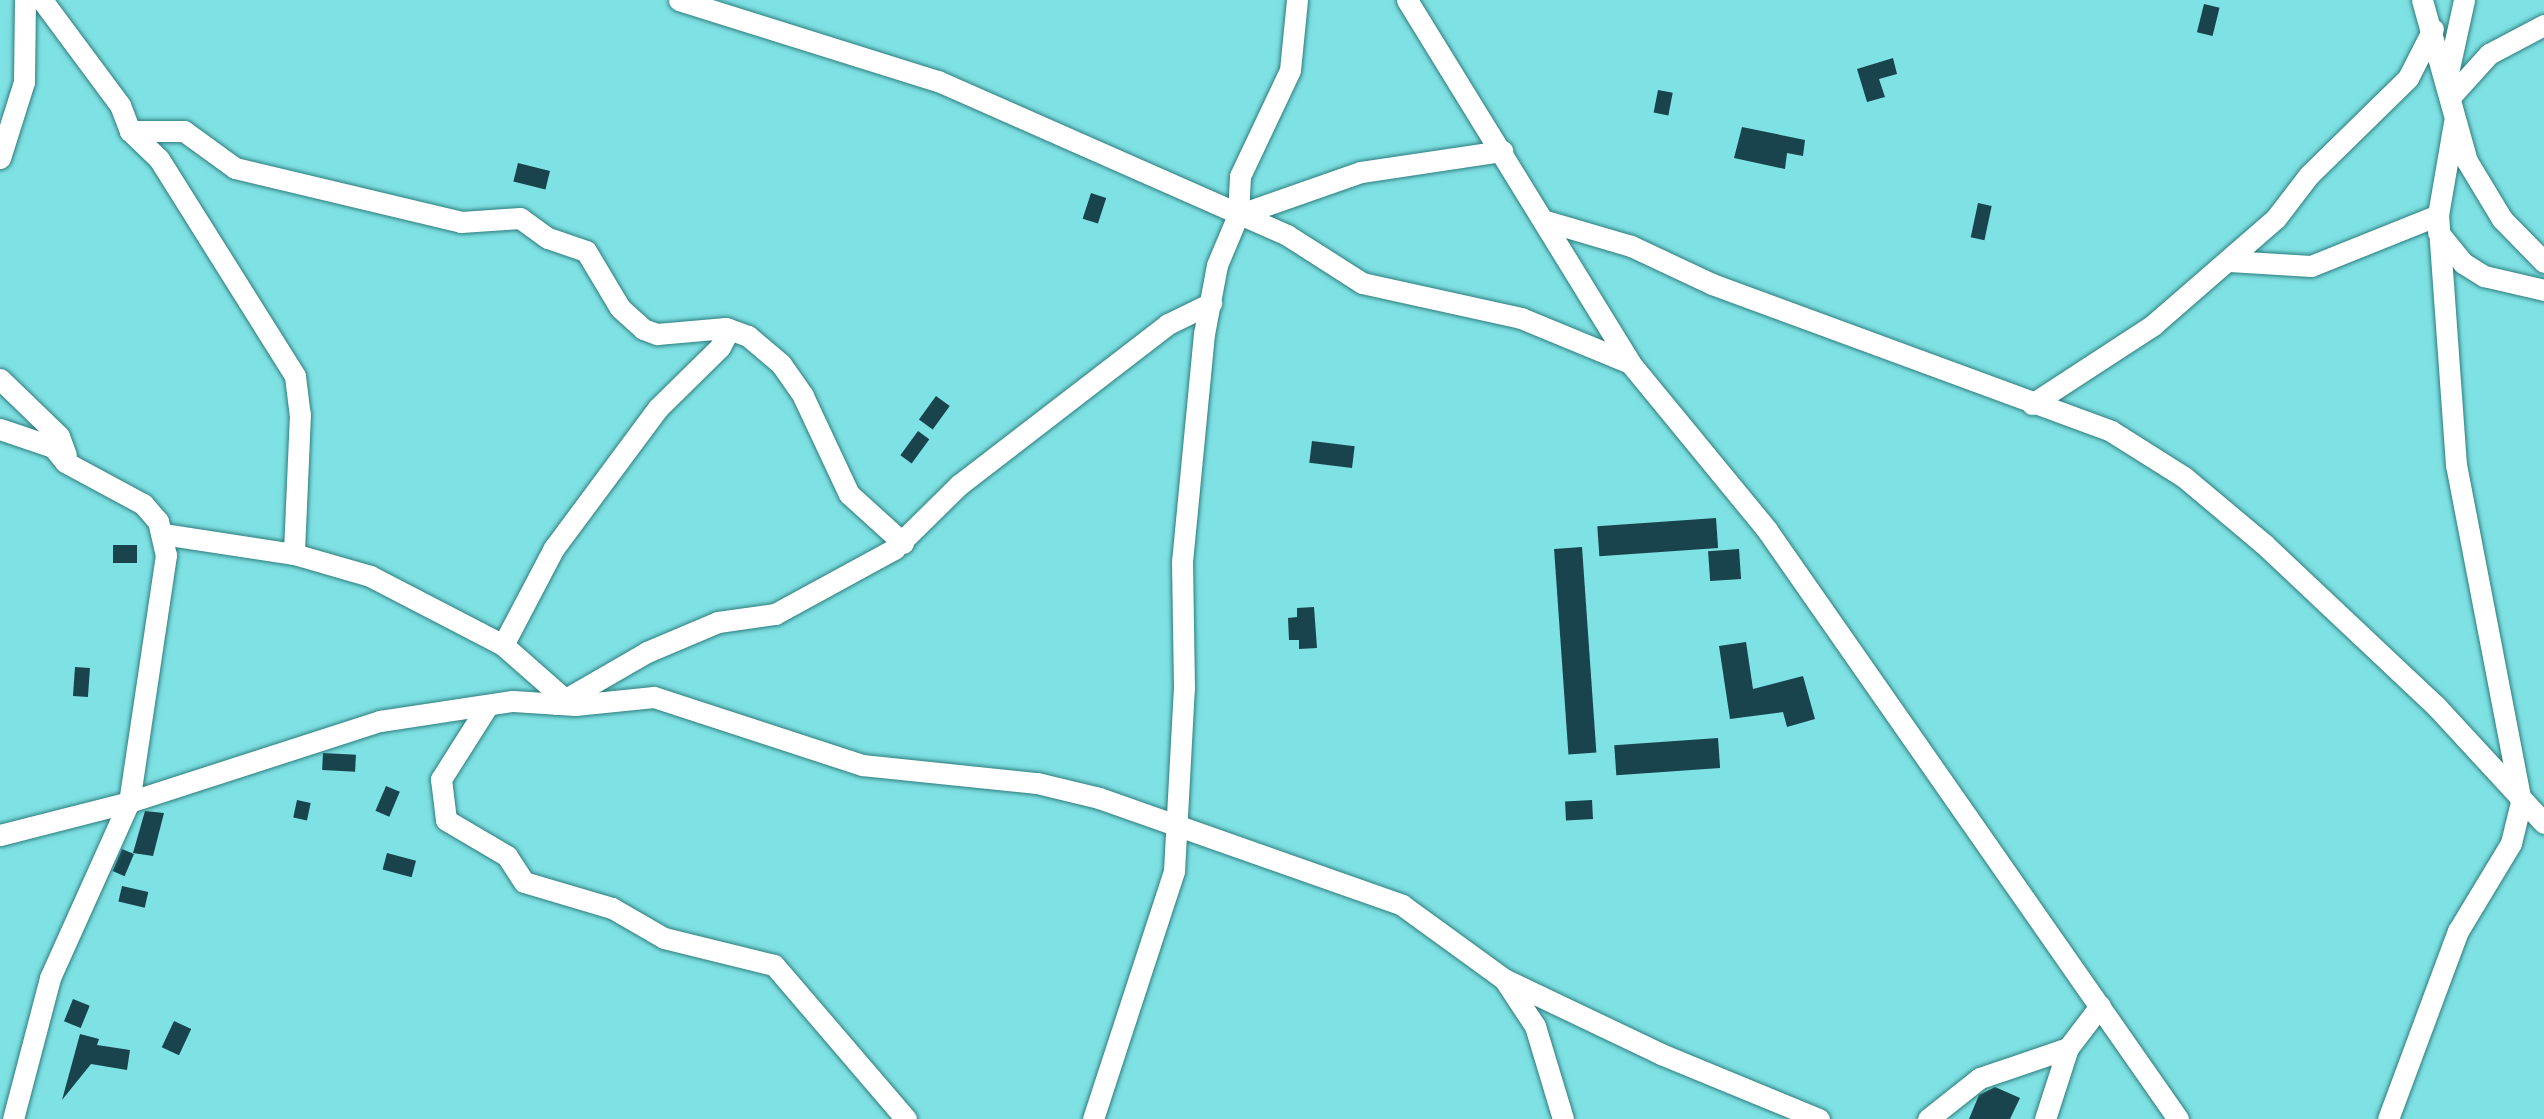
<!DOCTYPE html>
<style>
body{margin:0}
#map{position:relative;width:2544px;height:1119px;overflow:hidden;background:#7ee1e3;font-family:"DM Sans",sans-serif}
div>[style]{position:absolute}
.building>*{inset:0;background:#19434d;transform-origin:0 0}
.roads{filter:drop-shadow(0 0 2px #2e7c7d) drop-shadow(0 0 2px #2e7c7d)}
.minor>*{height:21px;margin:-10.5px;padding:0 10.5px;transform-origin:10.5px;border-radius:10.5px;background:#fff}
span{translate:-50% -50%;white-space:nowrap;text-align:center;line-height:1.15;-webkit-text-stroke:7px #8beef0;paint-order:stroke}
</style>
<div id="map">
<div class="building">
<i style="left:2204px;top:4px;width:16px;height:29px;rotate:14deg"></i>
<i style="clip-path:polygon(1893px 58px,1897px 74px,1879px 79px,1885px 97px,1867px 102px,1857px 69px)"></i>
<i style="left:1658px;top:90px;width:15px;height:23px;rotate:11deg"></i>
<i style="clip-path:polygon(1742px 127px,1805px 140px,1803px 156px,1787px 153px,1785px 169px,1734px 158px)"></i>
<i style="left:518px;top:163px;width:33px;height:19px;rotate:14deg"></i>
<i style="left:1091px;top:193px;width:16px;height:27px;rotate:18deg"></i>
<i style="left:1978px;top:203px;width:14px;height:35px;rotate:12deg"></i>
<i style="left:936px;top:396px;width:17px;height:29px;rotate:36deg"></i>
<i style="left:918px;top:431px;width:14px;height:30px;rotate:36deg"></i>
<i style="left:1312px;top:441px;width:43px;height:22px;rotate:7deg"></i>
<i style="left:1716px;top:518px;width:30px;height:119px;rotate:86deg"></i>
<i style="left:137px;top:545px;width:18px;height:24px;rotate:90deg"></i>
<i style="left:1582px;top:547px;width:206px;height:28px;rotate:86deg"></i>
<i style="left:1739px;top:549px;width:30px;height:31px;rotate:86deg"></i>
<i style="clip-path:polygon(1314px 607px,1317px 648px,1299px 649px,1299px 640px,1289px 640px,1288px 618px,1297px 617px,1297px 608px)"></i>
<i style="clip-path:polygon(1746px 642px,1753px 689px,1803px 676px,1815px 719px,1787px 727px,1783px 712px,1730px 719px,1719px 646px)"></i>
<i style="left:75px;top:667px;width:15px;height:29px;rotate:4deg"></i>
<i style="left:1718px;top:738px;width:30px;height:104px;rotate:86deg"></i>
<i style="left:323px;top:753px;width:33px;height:17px;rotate:3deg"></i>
<i style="left:386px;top:786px;width:15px;height:27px;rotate:23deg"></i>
<i style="left:297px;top:800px;width:14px;height:18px;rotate:12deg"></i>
<i style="left:1592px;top:800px;width:19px;height:27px;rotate:87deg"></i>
<i style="clip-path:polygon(145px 811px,164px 813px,153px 856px,133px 853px)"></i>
<i style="left:122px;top:849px;width:13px;height:24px;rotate:23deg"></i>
<i style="left:387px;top:853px;width:30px;height:17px;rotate:15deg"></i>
<i style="left:122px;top:886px;width:27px;height:16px;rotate:13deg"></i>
<i style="left:73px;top:999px;width:18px;height:24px;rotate:22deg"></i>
<i style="left:174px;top:1021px;width:19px;height:29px;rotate:25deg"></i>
<i style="clip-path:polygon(80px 1034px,99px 1039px,97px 1045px,130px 1050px,127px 1070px,91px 1064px,62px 1100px)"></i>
<i style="clip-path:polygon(1995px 1087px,2020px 1098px,2010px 1119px,1969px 1119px,1979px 1095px)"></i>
</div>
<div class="roads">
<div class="minor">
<i style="left:42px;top:0;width:131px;rotate:53.4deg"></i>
<i style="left:120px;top:105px;width:28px;rotate:69deg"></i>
<i style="left:130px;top:131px;width:40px;rotate:44deg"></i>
<i style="left:159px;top:159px;width:256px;rotate:57.9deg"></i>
<i style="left:295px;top:376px;width:38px;rotate:83deg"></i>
<i style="left:300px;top:414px;width:140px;rotate:92.5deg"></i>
<i style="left:679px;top:0;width:271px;rotate:17.4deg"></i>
<i style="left:938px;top:81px;width:381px;rotate:23.8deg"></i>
<i style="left:1287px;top:235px;width:89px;rotate:32.6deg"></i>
<i style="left:1362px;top:283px;width:163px;rotate:12.4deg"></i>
<i style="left:1521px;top:318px;width:118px;rotate:22.4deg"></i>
<i style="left:1407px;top:0;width:426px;rotate:58.4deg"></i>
<i style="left:1630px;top:363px;width:216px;rotate:50.6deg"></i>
<i style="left:1767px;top:530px;width:718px;rotate:55.09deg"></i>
<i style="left:2422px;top:0;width:167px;rotate:74.4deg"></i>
<i style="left:2467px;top:161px;width:68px;rotate:58.9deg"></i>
<i style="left:2502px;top:219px;width:60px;rotate:45.7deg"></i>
<i style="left:2448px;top:73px;width:75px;rotate:-77.6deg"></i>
<i style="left:2451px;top:96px;width:57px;rotate:-47.9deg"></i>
<i style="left:2489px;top:54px;width:62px;rotate:-27.8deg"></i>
<i style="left:130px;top:131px;width:54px"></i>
<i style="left:184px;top:131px;width:63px;rotate:36deg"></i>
<i style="left:235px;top:168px;width:232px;rotate:13.4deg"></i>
<i style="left:461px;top:222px;width:59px;rotate:-3.9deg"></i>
<i style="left:520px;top:218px;width:34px;rotate:36deg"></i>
<i style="left:548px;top:238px;width:40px;rotate:18.9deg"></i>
<i style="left:586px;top:251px;width:66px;rotate:59.2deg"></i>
<i style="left:620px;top:308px;width:31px;rotate:42deg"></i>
<i style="left:643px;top:329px;width:15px;rotate:20deg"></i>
<i style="left:657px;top:334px;width:69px;rotate:-5deg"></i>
<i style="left:726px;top:328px;width:23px;rotate:20deg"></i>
<i style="left:748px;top:336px;width:43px;rotate:40.3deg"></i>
<i style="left:781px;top:364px;width:39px;rotate:55deg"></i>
<i style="left:803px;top:396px;width:108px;rotate:64.9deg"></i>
<i style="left:849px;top:494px;width:73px;rotate:42.2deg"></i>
<i style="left:0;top:158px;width:80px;rotate:-72.5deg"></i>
<i style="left:24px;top:82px;width:82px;rotate:-89.3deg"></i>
<i style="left:1238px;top:215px;width:130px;rotate:-19.3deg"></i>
<i style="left:1361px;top:172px;width:143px;rotate:-8.5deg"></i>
<i style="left:1546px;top:221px;width:89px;rotate:16.4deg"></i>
<i style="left:1631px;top:246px;width:89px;rotate:25.1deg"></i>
<i style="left:1712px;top:284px;width:425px;rotate:20.2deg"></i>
<i style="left:2111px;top:431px;width:86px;rotate:32.2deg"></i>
<i style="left:2184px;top:477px;width:106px;rotate:40deg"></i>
<i style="left:2265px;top:545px;width:235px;rotate:43.3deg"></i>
<i style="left:2436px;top:706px;width:159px;rotate:47.3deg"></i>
<i style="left:2438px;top:232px;width:40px;rotate:51deg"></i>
<i style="left:2463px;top:263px;width:25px;rotate:32deg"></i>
<i style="left:2484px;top:276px;width:62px;rotate:13.1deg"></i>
<i style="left:2229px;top:261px;width:82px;rotate:3.5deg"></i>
<i style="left:2311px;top:266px;width:137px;rotate:-21.9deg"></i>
<i style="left:2438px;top:215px;width:94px;rotate:-80.2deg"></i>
<i style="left:0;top:379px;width:82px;rotate:44deg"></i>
<i style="left:59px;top:436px;width:20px;rotate:70deg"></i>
<i style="left:2032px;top:404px;width:145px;rotate:-33.1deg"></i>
<i style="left:2153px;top:325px;width:163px;rotate:-41deg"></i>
<i style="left:2276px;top:218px;width:54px;rotate:-52.5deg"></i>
<i style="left:2309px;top:175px;width:139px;rotate:-44.4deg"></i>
<i style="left:2408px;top:78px;width:55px;rotate:-63deg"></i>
<i style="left:0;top:429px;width:56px;rotate:18.8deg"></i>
<i style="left:53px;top:447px;width:19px;rotate:51deg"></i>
<i style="left:65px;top:462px;width:89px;rotate:28.3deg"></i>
<i style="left:143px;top:504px;width:23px;rotate:49deg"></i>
<i style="left:158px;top:521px;width:35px;rotate:77deg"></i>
<i style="left:166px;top:555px;width:250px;rotate:98.5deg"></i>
<i style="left:129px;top:802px;width:193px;rotate:114.2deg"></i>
<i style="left:50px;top:978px;width:146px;rotate:104.7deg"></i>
<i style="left:163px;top:534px;width:133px;rotate:8.7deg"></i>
<i style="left:294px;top:554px;width:79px;rotate:16.1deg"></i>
<i style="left:370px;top:576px;width:150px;rotate:27.4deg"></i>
<i style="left:503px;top:645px;width:79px;rotate:41.4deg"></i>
<i style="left:503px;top:645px;width:110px;rotate:-62.3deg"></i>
<i style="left:554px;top:548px;width:174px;rotate:-53.4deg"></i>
<i style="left:658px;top:408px;width:87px;rotate:-44.5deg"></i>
<i style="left:720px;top:347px;width:20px;rotate:-63deg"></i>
<i style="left:557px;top:704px;width:104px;rotate:-30deg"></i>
<i style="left:647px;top:652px;width:77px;rotate:-22.9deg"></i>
<i style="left:718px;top:622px;width:58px;rotate:-8deg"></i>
<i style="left:775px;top:614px;width:136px;rotate:-28.6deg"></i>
<i style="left:894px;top:549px;width:91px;rotate:-44.6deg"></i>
<i style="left:959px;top:485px;width:264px;rotate:-37.6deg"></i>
<i style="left:1168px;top:324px;width:48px;rotate:-26deg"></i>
<i style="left:488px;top:705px;width:88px;rotate:122.4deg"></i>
<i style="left:441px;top:779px;width:41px;rotate:83deg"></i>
<i style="left:446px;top:820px;width:71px;rotate:30.5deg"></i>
<i style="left:507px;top:856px;width:31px;rotate:57deg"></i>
<i style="left:524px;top:882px;width:92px;rotate:16.5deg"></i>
<i style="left:612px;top:908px;width:60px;rotate:30deg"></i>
<i style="left:664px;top:938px;width:113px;rotate:13.8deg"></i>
<i style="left:774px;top:965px;width:203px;rotate:49.4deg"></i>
<i style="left:0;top:835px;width:133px;rotate:-14.3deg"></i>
<i style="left:129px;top:802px;width:264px;rotate:-17.9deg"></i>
<i style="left:380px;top:721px;width:134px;rotate:-8.6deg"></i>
<i style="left:513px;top:701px;width:62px;rotate:3.7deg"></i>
<i style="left:575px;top:705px;width:79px;rotate:-5.8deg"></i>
<i style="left:654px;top:697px;width:219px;rotate:18.1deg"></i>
<i style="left:862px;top:765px;width:176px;rotate:5.9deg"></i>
<i style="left:1037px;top:783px;width:64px;rotate:13.6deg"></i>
<i style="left:1099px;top:798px;width:321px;rotate:19.4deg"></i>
<i style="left:1402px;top:905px;width:126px;rotate:36deg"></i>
<i style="left:1504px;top:979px;width:56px;rotate:56.6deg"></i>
<i style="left:1535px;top:1026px;width:97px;rotate:73.2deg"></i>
<i style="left:1506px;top:980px;width:172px;rotate:25.5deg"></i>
<i style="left:1661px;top:1054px;width:171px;rotate:22.4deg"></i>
<i style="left:1093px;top:1119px;width:261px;rotate:-71.9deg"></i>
<i style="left:1174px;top:871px;width:183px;rotate:-86.9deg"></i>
<i style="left:1184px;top:688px;width:126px;rotate:-90.9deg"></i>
<i style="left:1182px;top:562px;width:229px;rotate:-84.5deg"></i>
<i style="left:1204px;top:334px;width:70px;rotate:-79.3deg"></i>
<i style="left:1217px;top:265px;width:54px;rotate:-67.2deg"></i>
<i style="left:1238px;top:215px;width:39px;rotate:-87deg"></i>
<i style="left:1240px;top:176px;width:117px;rotate:-64.7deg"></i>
<i style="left:1290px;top:70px;width:70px;rotate:-84.3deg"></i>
<i style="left:1928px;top:1119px;width:66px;rotate:-38.3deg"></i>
<i style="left:1980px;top:1078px;width:93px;rotate:-18.8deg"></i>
<i style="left:2045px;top:1119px;width:75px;rotate:-72.1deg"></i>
<i style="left:2068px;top:1048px;width:53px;rotate:-52.7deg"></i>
<i style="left:2388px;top:1119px;width:201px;rotate:-69.6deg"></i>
<i style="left:2458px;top:931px;width:103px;rotate:-58.9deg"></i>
<i style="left:2511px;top:843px;width:42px;rotate:-76.3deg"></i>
<i style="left:2521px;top:802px;width:343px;rotate:-100.9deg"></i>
<i style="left:2456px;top:465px;width:251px;rotate:-94.1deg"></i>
</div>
</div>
</div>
